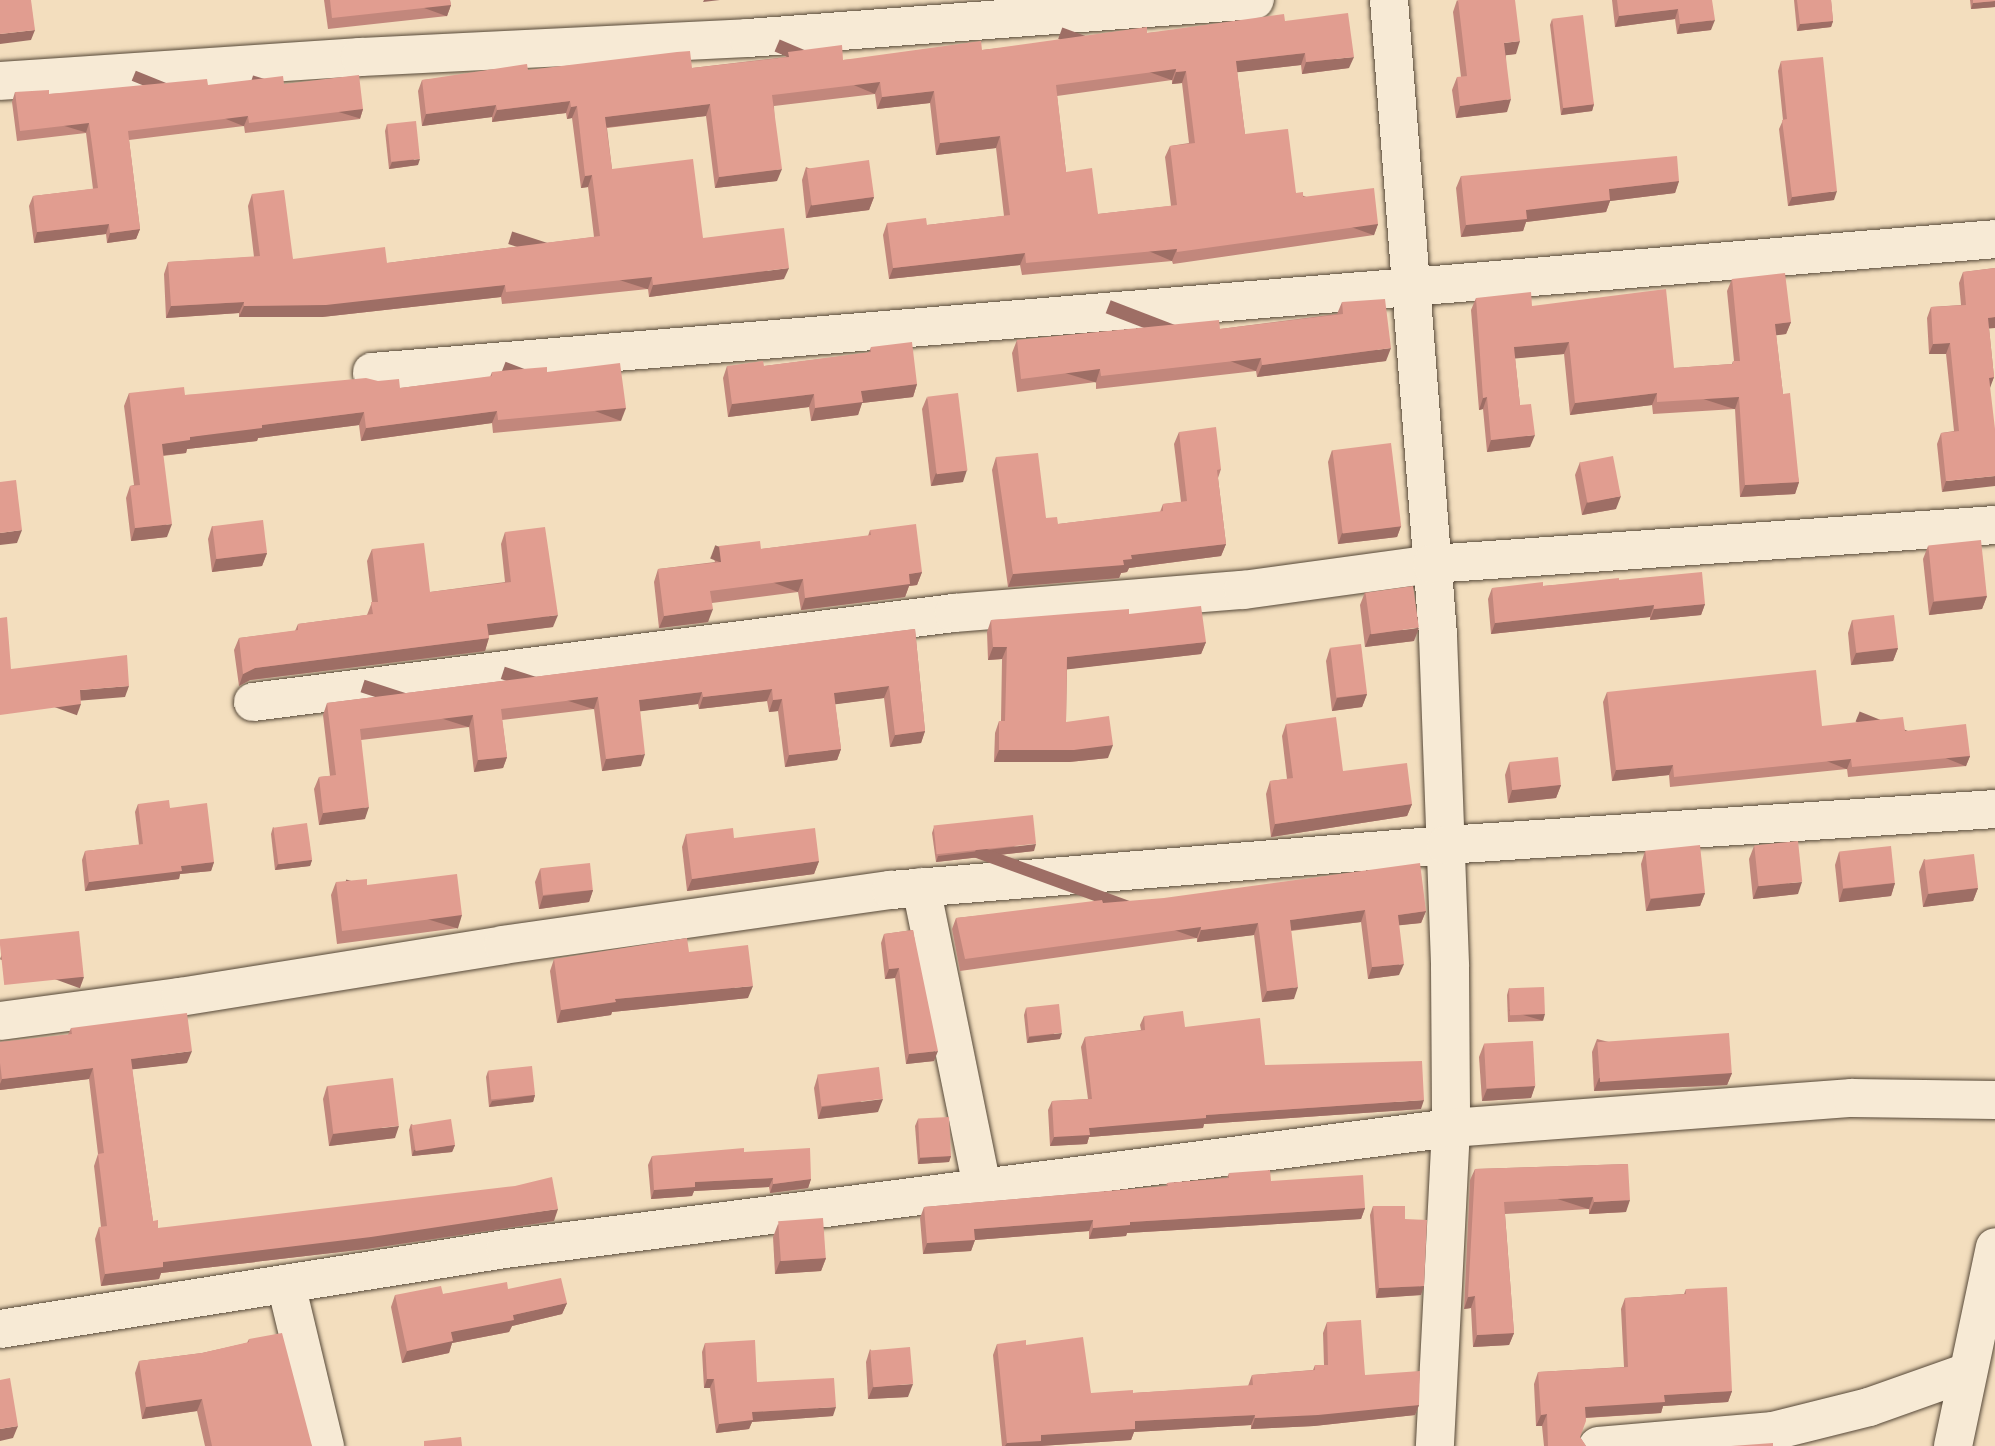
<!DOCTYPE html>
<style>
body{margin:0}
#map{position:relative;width:1995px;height:1446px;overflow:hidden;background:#f3debe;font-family:Cardo,serif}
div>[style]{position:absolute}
.roads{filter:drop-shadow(0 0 2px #564838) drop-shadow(0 0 2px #564838)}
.minor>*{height:38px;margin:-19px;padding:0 19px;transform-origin:19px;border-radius:19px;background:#f7ead5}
.secondary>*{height:38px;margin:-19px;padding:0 19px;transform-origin:19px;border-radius:19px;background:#f7ead5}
.wall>*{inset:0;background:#c2877c}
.shaded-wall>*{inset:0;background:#9e6e65;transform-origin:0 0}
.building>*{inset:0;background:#e19d90;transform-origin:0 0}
span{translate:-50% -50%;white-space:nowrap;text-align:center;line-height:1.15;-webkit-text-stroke:5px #f7ead5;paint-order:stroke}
</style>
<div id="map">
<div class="roads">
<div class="minor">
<i style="left:1389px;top:0;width:638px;rotate:85.59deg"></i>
<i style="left:1438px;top:636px;width:331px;rotate:87.9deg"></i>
<i style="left:1450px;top:967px;width:161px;rotate:89.6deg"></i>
<i style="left:1451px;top:1128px;width:318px;rotate:92.9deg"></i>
<i style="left:0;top:81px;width:361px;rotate:-3.8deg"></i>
<i style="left:360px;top:57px;width:388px;rotate:-2.8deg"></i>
<i style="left:748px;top:38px;width:508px;rotate:-4.29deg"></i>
<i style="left:372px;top:372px;width:1628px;rotate:-4.68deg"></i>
<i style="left:253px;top:702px;width:707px;rotate:-7.24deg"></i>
<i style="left:954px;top:613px;width:290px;rotate:-4.6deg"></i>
<i style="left:1243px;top:590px;width:191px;rotate:-7.8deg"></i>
<i style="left:1432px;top:564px;width:564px;rotate:-3.96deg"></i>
<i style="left:921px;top:887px;width:306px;rotate:78.5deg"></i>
<i style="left:0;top:1021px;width:182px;rotate:-7.6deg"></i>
<i style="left:180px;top:997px;width:327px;rotate:-9.1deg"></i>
<i style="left:503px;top:945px;width:392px;rotate:-8.1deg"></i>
<i style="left:891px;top:890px;width:557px;rotate:-4.64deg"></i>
<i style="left:1446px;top:845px;width:550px;rotate:-3.75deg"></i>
<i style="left:286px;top:1284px;width:167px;rotate:76.5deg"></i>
<i style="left:0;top:1329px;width:511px;rotate:-9deg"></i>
<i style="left:505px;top:1249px;width:954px;rotate:-7.29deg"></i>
<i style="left:1451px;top:1128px;width:402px;rotate:-4.3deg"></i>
<i style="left:1852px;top:1098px;width:143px;rotate:0.8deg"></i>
<i style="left:1598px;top:1446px;width:176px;rotate:-4.9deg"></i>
<i style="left:1773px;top:1431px;width:99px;rotate:-14deg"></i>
<i style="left:1869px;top:1407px;width:105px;rotate:-19.5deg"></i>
</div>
<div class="secondary">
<i style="left:1953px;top:1446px;width:203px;rotate:-78.1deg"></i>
</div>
</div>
<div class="wall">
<i style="clip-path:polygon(324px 0,450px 0,451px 5px,447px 16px,328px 29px)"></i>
<i style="clip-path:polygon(1457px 0,1516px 54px,1506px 55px,1507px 112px,1456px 118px,1452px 90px,1457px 77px,1461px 77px,1453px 12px)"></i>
<i style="clip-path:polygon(1612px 0,1712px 0,1711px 30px,1677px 34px,1675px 19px,1615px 27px)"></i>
<i style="clip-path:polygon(1794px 0,1831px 0,1833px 21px,1831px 27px,1797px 31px)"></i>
<i style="clip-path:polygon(1970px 0,1995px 0,1995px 7px,1971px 9px)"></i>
<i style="clip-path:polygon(1552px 19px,1594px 104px,1592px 111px,1561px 115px,1550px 25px)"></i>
<i style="clip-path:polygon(evenodd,1285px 21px,1349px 68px,1302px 74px,1301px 65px,1237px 72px,1245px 134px,1296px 193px,1378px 224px,1374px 235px,1173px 264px,1172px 261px,1022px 275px,1020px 265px,889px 279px,883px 235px,887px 223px,927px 225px,1004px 216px,996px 148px,936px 155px,930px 103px,877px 109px,875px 94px,774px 106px,777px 181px,715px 188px,706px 116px,607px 128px,612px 169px,703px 238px,784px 279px,649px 297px,648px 289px,502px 304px,501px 297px,322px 317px,239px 317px,239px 313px,166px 318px,164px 274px,168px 262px,254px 257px,248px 206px,252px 194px,293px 259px,387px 263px,594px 237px,588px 187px,581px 188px,572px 118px,567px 119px,566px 113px,492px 122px,492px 117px,422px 126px,418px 91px,422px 80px,528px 70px,692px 68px,786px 57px,788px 52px,843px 60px,982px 50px,1147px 33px,1285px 21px,1172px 80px,1172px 84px,1182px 83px,1189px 143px,1170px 146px,1165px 157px,1171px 206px,1098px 214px,1066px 172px,1057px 96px,1172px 80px)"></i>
<i style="clip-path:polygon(1781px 61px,1834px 200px,1788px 206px,1779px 129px,1783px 120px,1778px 71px)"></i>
<i style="clip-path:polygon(284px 84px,363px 109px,360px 119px,245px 133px,244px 126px,129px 140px,140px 229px,136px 239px,107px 243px,106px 234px,34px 243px,29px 206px,33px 196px,93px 189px,86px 133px,17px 141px,12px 102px,15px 92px,49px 94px,208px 85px)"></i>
<i style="clip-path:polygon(387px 124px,418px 165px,389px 169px,385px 131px)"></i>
<i style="clip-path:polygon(806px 167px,874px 197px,869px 210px,806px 218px,802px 180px)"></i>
<i style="clip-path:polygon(1461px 176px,1679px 181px,1675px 193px,1610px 201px,1606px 212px,1526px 222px,1523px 231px,1461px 237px,1456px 188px)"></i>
<i style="clip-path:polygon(1995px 268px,1995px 328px,1989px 328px,1994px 377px,1942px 492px,1937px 444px,1941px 433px,1954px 431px,1946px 354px,1929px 354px,1927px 318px,1931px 307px,1961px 305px,1959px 283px,1963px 272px)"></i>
<i style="clip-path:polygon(1732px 279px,1791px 322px,1786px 334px,1776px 335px,1783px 394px,1799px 482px,1795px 494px,1740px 497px,1735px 409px,1653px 414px,1652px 405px,1570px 415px,1564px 354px,1515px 358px,1520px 405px,1530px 447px,1487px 452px,1483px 409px,1479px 410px,1471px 310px,1476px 298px,1532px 306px,1674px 368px,1732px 364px,1733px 361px,1734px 361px,1727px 291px)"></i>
<i style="clip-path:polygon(1342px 302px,1386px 361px,1257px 377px,1256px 371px,1096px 389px,1096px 382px,1017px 392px,1012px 353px,1017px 340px,1220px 329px,1337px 314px)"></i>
<i style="clip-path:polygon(871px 347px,917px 384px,913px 397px,862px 403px,858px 415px,811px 421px,809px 407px,728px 417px,723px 378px,727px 366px,764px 366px,869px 353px)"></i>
<i style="clip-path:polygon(492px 372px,547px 372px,621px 421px,493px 433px,492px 423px,361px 441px,359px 425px,258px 438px,257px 441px,187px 449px,186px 453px,163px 456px,167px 537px,131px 541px,126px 498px,130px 486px,134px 485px,124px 406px,129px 393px,185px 395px,400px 388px,490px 377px)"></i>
<i style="clip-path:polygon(927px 397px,963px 482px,931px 486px,922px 409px)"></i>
<i style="clip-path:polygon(1179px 432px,1221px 469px,1218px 478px,1226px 544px,1221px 556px,1129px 568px,1127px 572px,1121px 573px,1119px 578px,1008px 587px,992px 470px,996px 457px,1046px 518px,1058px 524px,1160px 512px,1163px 504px,1181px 502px,1174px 444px)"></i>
<i style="clip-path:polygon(1332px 450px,1401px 526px,1397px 537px,1338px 544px,1328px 462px)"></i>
<i style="clip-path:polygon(1580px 462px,1616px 509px,1582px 515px,1575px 475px)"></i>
<i style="clip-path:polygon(212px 526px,267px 553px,262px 566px,212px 572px,208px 539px)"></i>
<i style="clip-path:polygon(870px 530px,922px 572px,917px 585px,909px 586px,905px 597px,801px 610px,798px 592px,712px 603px,708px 622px,659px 628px,654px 582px,658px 569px,715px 562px,714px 559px,719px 546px,761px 549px,868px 536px)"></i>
<i style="clip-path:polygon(505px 532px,553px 627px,489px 635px,485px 651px,250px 680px,239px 686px,234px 650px,239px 638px,295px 631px,298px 624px,367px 615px,372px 602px,367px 561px,372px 549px,430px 592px,505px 582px,501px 544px)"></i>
<i style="clip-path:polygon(1928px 546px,1987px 596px,1982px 609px,1929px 615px,1923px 559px)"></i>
<i style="clip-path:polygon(1619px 580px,1705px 604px,1701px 615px,1650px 620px,1650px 617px,1491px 634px,1488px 599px,1492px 588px,1543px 586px)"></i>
<i style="clip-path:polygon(1365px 592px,1414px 641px,1365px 647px,1360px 605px)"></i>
<i style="clip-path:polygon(1129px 614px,1206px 642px,1201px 654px,1067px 669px,1066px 722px,1108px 758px,1069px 762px,994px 762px,995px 733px,999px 721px,1001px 721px,1002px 659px,988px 660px,987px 632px,991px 620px)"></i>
<i style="clip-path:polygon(1852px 620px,1898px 648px,1893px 661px,1851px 665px,1848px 633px)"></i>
<i style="clip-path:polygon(915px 629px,925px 731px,921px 743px,890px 747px,884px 698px,835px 704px,841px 749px,837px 760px,785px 767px,778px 711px,769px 712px,767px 701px,699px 709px,698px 704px,640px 711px,641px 766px,602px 771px,594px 709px,502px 720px,507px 757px,503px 768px,474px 772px,469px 727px,361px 740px,365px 819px,319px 825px,314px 789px,319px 777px,330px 776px,323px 715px,327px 703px)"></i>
<i style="clip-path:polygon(1330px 648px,1367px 694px,1362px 707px,1332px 711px,1326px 661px)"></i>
<i style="clip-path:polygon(1607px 692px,1822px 726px,1905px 731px,1970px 756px,1966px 766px,1848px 777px,1847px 769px,1670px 787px,1669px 775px,1612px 781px,1603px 702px)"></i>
<i style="clip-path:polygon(1286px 724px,1343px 771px,1412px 804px,1407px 816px,1271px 837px,1266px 794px,1270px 781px,1287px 779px,1282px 736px)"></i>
<i style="clip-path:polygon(1509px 763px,1561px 785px,1556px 798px,1508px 803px,1505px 775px)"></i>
<i style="clip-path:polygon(138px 804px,170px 808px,214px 862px,211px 871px,180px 874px,179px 879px,85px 891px,82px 860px,85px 851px,139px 845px,135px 812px)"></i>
<i style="clip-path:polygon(273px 827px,312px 860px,310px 866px,275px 870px,271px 834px)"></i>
<i style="clip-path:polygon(934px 827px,1034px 851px,936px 862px,932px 833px)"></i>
<i style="clip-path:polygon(686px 834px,734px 838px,819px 861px,814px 874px,687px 891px,682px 847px)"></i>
<i style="clip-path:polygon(1754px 846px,1798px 894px,1753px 899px,1749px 859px)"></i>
<i style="clip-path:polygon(1645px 851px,1705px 893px,1700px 906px,1646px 911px,1641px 864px)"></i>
<i style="clip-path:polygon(1839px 852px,1895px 883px,1891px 896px,1839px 902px,1835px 865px)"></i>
<i style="clip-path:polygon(1924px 859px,1978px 888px,1973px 901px,1923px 907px,1919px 872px)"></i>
<i style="clip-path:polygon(540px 869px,593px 890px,589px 902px,539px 909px,535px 882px)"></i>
<i style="clip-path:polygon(336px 882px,367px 885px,458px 928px,337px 944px,331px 895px)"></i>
<i style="clip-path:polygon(1103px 903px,1426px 911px,1421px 923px,1399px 925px,1399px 975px,1368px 979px,1361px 922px,1291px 931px,1294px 999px,1262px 1002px,1254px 935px,1197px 942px,1197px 938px,960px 971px,952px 929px,956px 918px)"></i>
<i style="clip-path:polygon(913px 930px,934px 1061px,906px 1064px,895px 978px,885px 979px,881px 943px,884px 934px)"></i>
<i style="clip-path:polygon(689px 952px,748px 998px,612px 1012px,611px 1015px,557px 1023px,550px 971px,554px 959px)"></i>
<i style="clip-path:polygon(1509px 988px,1543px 1021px,1508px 1022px,1507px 995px)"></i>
<i style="clip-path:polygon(1026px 1008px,1060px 1039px,1027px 1043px,1024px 1015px)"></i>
<i style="clip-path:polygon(1144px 1016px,1185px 1027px,1265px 1065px,1421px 1109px,1204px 1124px,1203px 1128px,1089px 1137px,1087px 1144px,1050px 1146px,1048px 1110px,1052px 1101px,1088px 1099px,1081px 1047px,1085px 1037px,1141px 1030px,1140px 1025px)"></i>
<i style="clip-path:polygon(71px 1028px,187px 1063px,132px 1069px,153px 1221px,158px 1228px,554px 1221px,366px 1249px,161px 1273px,159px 1279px,101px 1286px,95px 1239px,99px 1227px,101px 1227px,94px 1166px,98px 1154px,89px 1079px,0 1090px,0 1042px,68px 1035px)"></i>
<i style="clip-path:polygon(1597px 1039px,1732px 1073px,1727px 1085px,1594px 1091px,1592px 1052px)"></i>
<i style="clip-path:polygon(1484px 1044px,1535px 1086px,1531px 1098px,1482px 1101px,1479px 1057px)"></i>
<i style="clip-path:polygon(488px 1071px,535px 1095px,533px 1102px,489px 1107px,486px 1077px)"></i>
<i style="clip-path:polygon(818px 1075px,878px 1112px,818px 1119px,814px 1088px)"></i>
<i style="clip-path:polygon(327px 1086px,395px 1138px,329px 1146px,323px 1099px)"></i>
<i style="clip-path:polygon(918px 1119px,951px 1156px,949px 1162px,918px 1164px,915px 1126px)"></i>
<i style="clip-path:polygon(411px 1124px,455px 1145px,452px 1152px,412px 1156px,409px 1130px)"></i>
<i style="clip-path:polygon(744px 1152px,811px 1179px,808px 1188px,770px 1193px,769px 1187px,694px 1191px,692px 1196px,651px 1199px,648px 1165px,652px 1156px)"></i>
<i style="clip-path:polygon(1628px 1164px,1626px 1212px,1589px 1214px,1589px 1209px,1505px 1214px,1514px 1333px,1509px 1345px,1473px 1347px,1471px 1308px,1464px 1309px,1470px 1180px,1475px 1169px)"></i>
<i style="clip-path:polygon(1229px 1173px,1271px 1181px,1365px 1208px,1361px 1219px,1127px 1233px,1126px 1236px,1089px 1239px,1089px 1231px,975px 1240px,971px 1251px,923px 1254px,920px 1218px,924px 1207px,1166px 1186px,1167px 1183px,1227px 1178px)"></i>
<i style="clip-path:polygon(1373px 1206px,1405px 1219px,1421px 1295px,1376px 1298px,1370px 1215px)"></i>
<i style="clip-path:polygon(778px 1224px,826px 1258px,821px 1271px,775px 1274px,773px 1237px)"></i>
<i style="clip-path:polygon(508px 1289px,567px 1303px,562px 1314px,512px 1326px,509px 1332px,452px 1343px,449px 1353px,402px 1363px,391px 1307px,395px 1295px,443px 1294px)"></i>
<i style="clip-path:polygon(1686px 1289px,1732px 1391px,1728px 1402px,1663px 1406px,1661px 1413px,1586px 1418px,1580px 1437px,1586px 1446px,1544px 1446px,1542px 1426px,1536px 1426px,1534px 1384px,1538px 1372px,1624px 1367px,1621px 1309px,1625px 1298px,1684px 1294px)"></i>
<i style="clip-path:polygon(1327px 1322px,1365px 1375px,1419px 1405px,1415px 1415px,1314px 1426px,1251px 1429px,1251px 1425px,1134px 1432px,1131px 1440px,1040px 1446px,1002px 1446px,993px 1355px,997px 1344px,1026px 1345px,1091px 1393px,1133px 1393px,1248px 1386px,1252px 1375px,1313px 1370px,1315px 1365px,1324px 1365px,1323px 1333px)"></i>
<i style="clip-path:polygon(249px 1339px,312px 1446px,205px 1446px,197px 1411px,142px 1419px,135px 1373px,139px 1361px,202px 1353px,247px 1343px)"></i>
<i style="clip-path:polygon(705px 1343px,757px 1382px,833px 1416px,752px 1422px,749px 1429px,716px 1433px,710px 1388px,704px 1388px,702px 1352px)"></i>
<i style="clip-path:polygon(870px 1349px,908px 1397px,868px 1399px,866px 1362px)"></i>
</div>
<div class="shaded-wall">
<i style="clip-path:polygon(704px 0,720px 0,703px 2px)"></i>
<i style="clip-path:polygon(1995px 1px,1995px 7px,1971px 9px,1973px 3px)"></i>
<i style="left:451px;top:5px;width:12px;height:120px;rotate:110deg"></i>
<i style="clip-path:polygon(1678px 9px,1675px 19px,1615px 27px,1619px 16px)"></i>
<i style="clip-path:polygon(1715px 20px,1711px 30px,1677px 34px,1680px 24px)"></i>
<i style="clip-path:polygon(1833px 21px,1831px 27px,1797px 31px,1800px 24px)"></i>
<i style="clip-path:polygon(35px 30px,31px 40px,0 44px,0 34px)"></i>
<i style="clip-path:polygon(1520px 41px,1516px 54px,1500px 56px,1504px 43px)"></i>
<i style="clip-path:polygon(1305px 53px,1301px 65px,1231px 73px,1236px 61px)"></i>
<i style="clip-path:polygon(1354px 57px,1349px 68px,1302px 74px,1306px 62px)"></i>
<i style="left:1176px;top:69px;width:12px;height:121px;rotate:110deg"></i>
<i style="clip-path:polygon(1186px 71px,1182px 83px,1172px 84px,1176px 72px)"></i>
<i style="left:880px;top:82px;width:13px;height:109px;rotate:113deg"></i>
<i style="clip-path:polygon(934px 91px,930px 103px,877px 109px,882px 97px)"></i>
<i style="clip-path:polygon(1511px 99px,1507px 112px,1456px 118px,1460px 106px)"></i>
<i style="clip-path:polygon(570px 101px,566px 113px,492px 122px,497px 110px)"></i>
<i style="clip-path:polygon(710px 104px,706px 116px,601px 128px,605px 117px)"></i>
<i style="clip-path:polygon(1594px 104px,1592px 111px,1561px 115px,1563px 108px)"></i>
<i style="clip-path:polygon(496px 105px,492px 117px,422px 126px,426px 114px)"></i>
<i style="clip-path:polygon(577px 106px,572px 118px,567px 119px,571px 107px)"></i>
<i style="left:363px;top:109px;width:10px;height:115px;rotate:107deg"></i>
<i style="left:248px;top:116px;width:11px;height:121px;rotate:112deg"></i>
<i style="left:89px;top:123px;width:10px;height:69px;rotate:107deg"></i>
<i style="clip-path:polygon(1000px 136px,996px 148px,936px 155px,940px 143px)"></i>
<i style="clip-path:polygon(420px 159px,418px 165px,389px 169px,392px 162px)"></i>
<i style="clip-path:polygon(782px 169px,777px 181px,715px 188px,719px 177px)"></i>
<i style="clip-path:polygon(592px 175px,588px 187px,581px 188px,585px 176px)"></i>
<i style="clip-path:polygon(1679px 181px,1675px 193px,1610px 201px,1606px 212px,1526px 222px,1523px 231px,1461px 237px,1466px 225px,1609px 189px)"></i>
<i style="clip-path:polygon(1837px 191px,1834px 200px,1788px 206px,1792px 197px)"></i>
<i style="clip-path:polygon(874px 197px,869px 210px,806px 218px,811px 205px)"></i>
<i style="clip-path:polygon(109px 224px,106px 234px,34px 243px,37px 232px)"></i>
<i style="left:1378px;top:224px;width:12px;height:203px;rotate:110deg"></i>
<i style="clip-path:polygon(140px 229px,136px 239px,107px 243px,110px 233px)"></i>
<i style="left:1177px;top:249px;width:13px;height:152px;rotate:113deg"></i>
<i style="clip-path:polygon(1025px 253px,1020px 265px,889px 279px,893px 268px)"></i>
<i style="clip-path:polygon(789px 268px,784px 279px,649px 297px,653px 285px)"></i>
<i style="left:652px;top:277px;width:13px;height:147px;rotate:108deg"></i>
<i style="clip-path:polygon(505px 285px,501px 297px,322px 317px,239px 317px,244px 306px)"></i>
<i style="clip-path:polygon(244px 302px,239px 313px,166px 318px,171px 306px)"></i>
<i style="clip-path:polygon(1995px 317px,1995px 328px,1984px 329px,1988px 318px)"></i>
<i style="clip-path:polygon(1791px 322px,1786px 334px,1771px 336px,1775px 324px)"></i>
<i style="clip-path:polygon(1569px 342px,1564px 354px,1510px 359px,1514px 347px)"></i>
<i style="clip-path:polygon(1950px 343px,1946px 354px,1929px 354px,1933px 344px)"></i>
<i style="clip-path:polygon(1391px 348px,1386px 361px,1257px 377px,1262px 365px)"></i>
<i style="left:1261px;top:358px;width:14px;height:161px;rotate:111deg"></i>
<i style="left:1100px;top:369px;width:14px;height:80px;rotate:107deg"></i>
<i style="clip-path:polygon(1994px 377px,1990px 388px,1989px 378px)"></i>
<i style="clip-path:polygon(917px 384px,913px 397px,862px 403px,858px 415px,811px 421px,815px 408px,861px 391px)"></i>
<i style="clip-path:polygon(1657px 393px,1652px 405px,1570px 415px,1575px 403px)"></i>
<i style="clip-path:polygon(814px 394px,809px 407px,728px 417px,732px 404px)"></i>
<i style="clip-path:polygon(1487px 397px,1483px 409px,1479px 410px,1483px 398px)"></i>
<i style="left:1739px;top:397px;width:13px;height:82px;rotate:108deg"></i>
<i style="left:626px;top:408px;width:14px;height:129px;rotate:111deg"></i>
<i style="clip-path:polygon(497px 411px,492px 423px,361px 441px,366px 428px)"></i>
<i style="clip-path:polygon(364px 412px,359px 425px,258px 438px,257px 441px,187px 449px,186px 453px,157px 456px,162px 444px,190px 437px,262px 425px)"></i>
<i style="clip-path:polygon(1535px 435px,1530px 447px,1487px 452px,1491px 440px)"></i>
<i style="clip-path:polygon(967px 470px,963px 482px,931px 486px,936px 473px)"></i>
<i style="clip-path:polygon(1995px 476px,1995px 486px,1942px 492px,1946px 481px)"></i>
<i style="clip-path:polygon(1799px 482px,1795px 494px,1740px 497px,1745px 485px)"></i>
<i style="clip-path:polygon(1621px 496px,1616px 509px,1582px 515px,1587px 502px)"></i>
<i style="clip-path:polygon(172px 524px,167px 537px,131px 541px,135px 528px)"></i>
<i style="clip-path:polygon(1401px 526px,1397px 537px,1338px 544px,1342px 533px)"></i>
<i style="clip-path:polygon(22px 530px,17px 543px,0 545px,0 533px)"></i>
<i style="clip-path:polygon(1226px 544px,1221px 556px,1129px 568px,1127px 572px,1121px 573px,1119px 578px,1008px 587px,1013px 574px,1123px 560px,1131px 555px)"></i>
<i style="clip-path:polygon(267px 553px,262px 566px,212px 572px,216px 559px)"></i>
<i style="clip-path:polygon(922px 572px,917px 585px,909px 586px,905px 597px,801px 610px,805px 598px,909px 574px)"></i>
<i style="left:803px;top:579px;width:14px;height:94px;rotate:111deg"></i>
<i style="clip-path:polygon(1987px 596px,1982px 609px,1929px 615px,1933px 602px)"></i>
<i style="clip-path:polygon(1705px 604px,1701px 615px,1650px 620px,1654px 609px)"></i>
<i style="clip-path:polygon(1654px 605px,1650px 617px,1491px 634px,1495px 623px)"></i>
<i style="clip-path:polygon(713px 609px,708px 622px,659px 628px,664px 616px)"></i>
<i style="clip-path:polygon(558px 615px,553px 627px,483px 636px,487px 624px)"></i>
<i style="clip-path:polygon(1419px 628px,1414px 641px,1365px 647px,1370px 634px)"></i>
<i style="clip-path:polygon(489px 638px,485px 651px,250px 680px,239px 686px,243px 674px,255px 668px)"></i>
<i style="clip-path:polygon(1206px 642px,1201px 654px,1062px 670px,1067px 657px)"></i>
<i style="clip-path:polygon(993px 647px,1007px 647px,1002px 659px,988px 660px)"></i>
<i style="clip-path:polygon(1898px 648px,1893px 661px,1851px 665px,1856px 653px)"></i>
<i style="clip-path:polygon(129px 686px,125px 697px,76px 701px,80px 690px)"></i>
<i style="clip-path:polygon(889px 686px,884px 698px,830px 705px,834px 693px)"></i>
<i style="clip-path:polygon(772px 689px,767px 701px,699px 709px,703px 697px)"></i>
<i style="clip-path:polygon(702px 692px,698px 704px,635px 712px,639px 700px)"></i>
<i style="clip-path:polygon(1367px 694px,1362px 707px,1332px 711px,1337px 698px)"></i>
<i style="left:598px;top:697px;width:13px;height:98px;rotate:108deg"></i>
<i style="clip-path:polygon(782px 699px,778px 711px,769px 712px,773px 700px)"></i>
<i style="left:81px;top:704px;width:12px;height:82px;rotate:110deg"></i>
<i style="left:473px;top:715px;width:13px;height:114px;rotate:108deg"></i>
<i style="clip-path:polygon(925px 731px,921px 743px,890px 747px,895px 735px)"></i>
<i style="clip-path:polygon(1113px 745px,1108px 758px,1069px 762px,994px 762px,999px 750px)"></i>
<i style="clip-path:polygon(841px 749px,837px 760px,785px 767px,789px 755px)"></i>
<i style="clip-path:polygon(645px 754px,641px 766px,602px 771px,606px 759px)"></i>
<i style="left:1970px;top:756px;width:11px;height:119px;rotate:112deg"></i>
<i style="clip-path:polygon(507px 757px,503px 768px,474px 772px,478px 760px)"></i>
<i style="left:1851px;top:759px;width:11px;height:178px;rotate:112deg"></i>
<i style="clip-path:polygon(1673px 765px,1669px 775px,1612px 781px,1616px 770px)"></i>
<i style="clip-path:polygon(1561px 785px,1556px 798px,1508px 803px,1512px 790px)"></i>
<i style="clip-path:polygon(1412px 804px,1407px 816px,1271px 837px,1275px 824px)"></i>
<i style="clip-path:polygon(369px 807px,365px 819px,319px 825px,323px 813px)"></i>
<i style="clip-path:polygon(1036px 844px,1034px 851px,936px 862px,938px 856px)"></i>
<i style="clip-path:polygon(312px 860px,310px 866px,275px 870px,278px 864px)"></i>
<i style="clip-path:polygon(819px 861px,814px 874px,687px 891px,692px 879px)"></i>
<i style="clip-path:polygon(214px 862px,211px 871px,180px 874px,179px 879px,85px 891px,89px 882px,181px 866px)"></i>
<i style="clip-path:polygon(1802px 882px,1798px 894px,1753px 899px,1758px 886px)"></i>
<i style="clip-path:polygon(1895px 883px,1891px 896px,1839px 902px,1843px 889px)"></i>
<i style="clip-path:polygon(1978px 888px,1973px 901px,1923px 907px,1928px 894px)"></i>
<i style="clip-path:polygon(593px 890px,589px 902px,539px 909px,543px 896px)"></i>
<i style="clip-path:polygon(1705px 893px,1700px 906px,1646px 911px,1651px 899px)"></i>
<i style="clip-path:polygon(1365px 910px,1361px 922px,1285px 931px,1290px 920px)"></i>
<i style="clip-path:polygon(1426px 911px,1421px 923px,1393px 926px,1398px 915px)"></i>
<i style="left:462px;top:915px;width:14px;height:121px;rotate:107deg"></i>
<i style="clip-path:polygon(1258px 923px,1254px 935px,1197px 942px,1201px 930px)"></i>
<i style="left:1201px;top:927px;width:12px;height:238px;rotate:110deg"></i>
<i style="clip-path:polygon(1404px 964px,1399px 975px,1368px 979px,1372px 967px)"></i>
<i style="clip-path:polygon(899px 968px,895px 978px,885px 979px,889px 969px)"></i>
<i style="left:84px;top:977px;width:12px;height:85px;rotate:110deg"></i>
<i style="clip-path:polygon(753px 986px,748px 998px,612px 1012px,611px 1015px,557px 1023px,561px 1010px,615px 999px)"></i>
<i style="clip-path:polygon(1298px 987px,1294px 999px,1262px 1002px,1267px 991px)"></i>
<i style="left:1545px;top:1014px;width:7px;height:35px;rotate:106deg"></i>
<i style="clip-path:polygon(1062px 1033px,1060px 1039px,1027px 1043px,1029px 1037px)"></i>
<i style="clip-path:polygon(192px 1051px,187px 1063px,127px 1070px,131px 1059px)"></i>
<i style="clip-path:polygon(938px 1051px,934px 1061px,906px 1064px,909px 1054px)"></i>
<i style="clip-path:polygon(93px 1068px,89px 1079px,0 1090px,0 1084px,2px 1079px)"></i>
<i style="clip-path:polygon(1732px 1073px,1727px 1085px,1594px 1091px,1599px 1078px)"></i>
<i style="clip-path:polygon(1535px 1086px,1531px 1098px,1482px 1101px,1487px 1089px)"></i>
<i style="clip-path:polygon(535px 1095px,533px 1102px,489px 1107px,492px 1101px)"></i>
<i style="clip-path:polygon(883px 1099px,878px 1112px,818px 1119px,822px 1107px)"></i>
<i style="clip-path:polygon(1424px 1100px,1421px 1109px,1204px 1124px,1203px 1128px,1089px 1137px,1087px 1144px,1050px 1146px,1054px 1137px,1089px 1128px,1206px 1115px)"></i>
<i style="clip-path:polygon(399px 1126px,395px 1138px,329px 1146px,333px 1134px)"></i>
<i style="clip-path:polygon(455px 1145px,452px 1152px,412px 1156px,414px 1150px)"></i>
<i style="clip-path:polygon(951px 1156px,949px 1162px,918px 1164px,920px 1158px)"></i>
<i style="clip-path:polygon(773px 1178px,769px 1187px,694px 1191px,692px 1196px,651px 1199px,654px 1190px,695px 1182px)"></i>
<i style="clip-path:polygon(811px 1179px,808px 1188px,770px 1193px,773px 1184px)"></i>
<i style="left:1593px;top:1197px;width:13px;height:89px;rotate:108deg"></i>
<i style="clip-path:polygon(1630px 1200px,1626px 1212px,1589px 1214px,1594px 1202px)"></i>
<i style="clip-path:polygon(1365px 1208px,1361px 1219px,1127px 1233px,1126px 1236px,1089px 1239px,1093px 1228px,1130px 1222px)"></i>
<i style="clip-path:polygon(558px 1209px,554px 1221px,366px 1249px,161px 1273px,159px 1279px,101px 1286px,105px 1274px,163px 1262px)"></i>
<i style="clip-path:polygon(1093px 1220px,1089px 1231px,975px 1240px,971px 1251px,923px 1254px,927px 1243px,974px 1229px)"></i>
<i style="clip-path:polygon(826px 1258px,821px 1271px,775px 1274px,780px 1261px)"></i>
<i style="clip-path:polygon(1424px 1286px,1421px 1295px,1376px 1298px,1379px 1288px)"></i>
<i style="clip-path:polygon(1475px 1296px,1471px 1308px,1464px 1309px,1468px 1297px)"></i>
<i style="clip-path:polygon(567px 1303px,562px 1314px,512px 1326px,509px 1332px,452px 1343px,449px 1353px,402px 1363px,407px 1351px,451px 1332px,513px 1315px)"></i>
<i style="clip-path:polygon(1514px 1333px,1509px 1345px,1473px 1347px,1477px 1335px)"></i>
<i style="clip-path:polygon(707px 1379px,714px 1379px,710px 1388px,704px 1388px)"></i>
<i style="clip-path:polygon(913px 1384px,908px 1397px,868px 1399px,873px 1387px)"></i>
<i style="clip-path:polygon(1732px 1391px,1728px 1402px,1663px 1406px,1661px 1413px,1581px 1418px,1585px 1407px,1664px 1395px)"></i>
<i style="clip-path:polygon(202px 1399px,197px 1411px,142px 1419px,146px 1407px)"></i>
<i style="clip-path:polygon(1419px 1405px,1415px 1415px,1314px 1426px,1251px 1429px,1255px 1418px)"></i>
<i style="clip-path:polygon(836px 1407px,833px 1416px,752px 1422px,749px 1429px,716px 1433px,719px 1424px,752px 1412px)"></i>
<i style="clip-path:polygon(1547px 1414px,1542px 1426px,1536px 1426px,1541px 1415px)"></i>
<i style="clip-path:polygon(1255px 1415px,1251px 1425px,1134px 1432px,1131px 1440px,1040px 1446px,1005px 1446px,1007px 1443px,1041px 1435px,1135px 1421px)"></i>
<i style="clip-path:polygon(18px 1426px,13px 1438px,0 1441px,0 1429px)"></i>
</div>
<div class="building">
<i style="clip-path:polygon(0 0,31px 0,35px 30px,0 34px)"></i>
<i style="clip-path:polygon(330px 0,450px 0,451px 5px,332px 18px)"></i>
<i style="clip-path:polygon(1458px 0,1515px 0,1520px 41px,1504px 43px,1511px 99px,1460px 106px,1457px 77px,1467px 76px)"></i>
<i style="clip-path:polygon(1617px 0,1712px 0,1715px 20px,1680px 24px,1678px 9px,1619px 16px)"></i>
<i style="clip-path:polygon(1797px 0,1831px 0,1833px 21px,1800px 24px)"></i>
<i style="clip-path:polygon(1973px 0,1995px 0,1995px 1px,1973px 3px)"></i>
<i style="clip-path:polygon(evenodd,1348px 13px,1354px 57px,1306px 62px,1305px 53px,1236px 61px,1245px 134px,1288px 129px,1296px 193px,1303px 192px,1303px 197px,1374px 188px,1378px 224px,1177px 252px,1177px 249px,1026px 263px,1025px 253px,893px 268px,887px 223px,926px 218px,927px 225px,1010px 215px,1000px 136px,940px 143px,934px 91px,882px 97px,880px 82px,772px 95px,782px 169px,719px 177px,710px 104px,605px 117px,612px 169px,693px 159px,703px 238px,784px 228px,789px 268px,653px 285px,652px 277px,506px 292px,505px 285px,326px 305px,244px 306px,244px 302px,171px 306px,168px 262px,260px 256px,252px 194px,284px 190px,293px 259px,385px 247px,387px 263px,600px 236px,592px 175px,585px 176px,577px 106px,571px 107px,570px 101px,497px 110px,496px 105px,426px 114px,422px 80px,527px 64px,528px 70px,677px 52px,690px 51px,692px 68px,789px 57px,788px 52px,842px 45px,843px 60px,981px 41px,982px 50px,1147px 27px,1147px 33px,1284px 14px,1285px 21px,1348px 13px,1176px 69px,1176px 72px,1186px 71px,1195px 143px,1170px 146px,1177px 205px,1098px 214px,1092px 168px,1066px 172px,1056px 85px,1176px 69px)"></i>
<i style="left:1583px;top:15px;width:90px;height:31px;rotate:83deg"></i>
<i style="clip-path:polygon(1823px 57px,1837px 191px,1792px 197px,1782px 120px,1787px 119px,1781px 61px)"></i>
<i style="clip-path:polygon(359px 75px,363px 109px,249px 123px,248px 116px,128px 131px,140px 229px,110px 233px,109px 224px,37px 232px,33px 196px,98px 188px,89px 123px,20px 131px,15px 92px,49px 90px,49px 94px,207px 79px,208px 85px,283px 76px,284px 84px)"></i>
<i style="left:416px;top:121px;width:38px;height:29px;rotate:84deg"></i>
<i style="clip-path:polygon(1677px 156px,1679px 181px,1609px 189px,1610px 200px,1526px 210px,1527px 219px,1466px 225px,1461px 176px)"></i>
<i style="left:869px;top:160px;width:37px;height:63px;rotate:82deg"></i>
<i style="clip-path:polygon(1995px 268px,1995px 317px,1988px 318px,1994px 377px,1989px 378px,1995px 429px,1995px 476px,1946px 481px,1941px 433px,1959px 431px,1950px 343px,1933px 344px,1931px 307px,1966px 305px,1963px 272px)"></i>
<i style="clip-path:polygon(1785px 273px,1791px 322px,1775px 324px,1783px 394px,1790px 393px,1799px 482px,1745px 485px,1739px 397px,1657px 402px,1657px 393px,1575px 403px,1569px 342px,1514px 347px,1520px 405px,1531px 404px,1535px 435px,1491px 440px,1487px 397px,1483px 398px,1476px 298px,1531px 292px,1532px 306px,1666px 289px,1674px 368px,1733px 364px,1733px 361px,1740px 361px,1732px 279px)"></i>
<i style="clip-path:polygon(1385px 299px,1391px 348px,1262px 365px,1261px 358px,1101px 376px,1100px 369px,1021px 379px,1017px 340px,1219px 320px,1220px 329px,1343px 314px,1342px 302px)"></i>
<i style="clip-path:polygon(912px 342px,917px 384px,861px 391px,863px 402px,815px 408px,814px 394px,732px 404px,727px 366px,763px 361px,764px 366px,871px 352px,871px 347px)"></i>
<i style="clip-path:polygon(620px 363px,626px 408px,498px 420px,497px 411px,366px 428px,364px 412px,262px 425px,262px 428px,190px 437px,190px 440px,162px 444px,172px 524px,135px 528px,130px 486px,140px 485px,129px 393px,184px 387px,185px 395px,366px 378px,378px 381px,399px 379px,400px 388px,492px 376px,492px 372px,510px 370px,547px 367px,547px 372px)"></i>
<i style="left:958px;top:393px;width:78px;height:31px;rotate:83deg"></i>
<i style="clip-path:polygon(1216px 427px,1221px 469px,1217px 470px,1226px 544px,1131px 555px,1132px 559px,1123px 560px,1124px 565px,1013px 574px,996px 457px,1038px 453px,1046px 518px,1057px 517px,1058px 524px,1163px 511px,1163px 504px,1187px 501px,1179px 432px)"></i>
<i style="left:1391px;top:443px;width:84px;height:59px;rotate:83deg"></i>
<i style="left:1613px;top:456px;width:41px;height:34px;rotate:79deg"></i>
<i style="clip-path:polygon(16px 480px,22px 530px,0 533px,0 482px)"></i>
<i style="left:263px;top:520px;width:33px;height:51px;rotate:83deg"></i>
<i style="clip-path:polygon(916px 524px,922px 572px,909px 574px,910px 584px,805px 598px,803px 579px,710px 591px,713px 609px,664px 616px,658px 569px,721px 562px,719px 546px,760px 541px,761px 549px,871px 535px,870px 530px)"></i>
<i style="clip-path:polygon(545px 527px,558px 615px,487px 624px,489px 638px,255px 668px,243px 674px,239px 638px,298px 630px,298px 624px,373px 614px,371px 602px,378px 602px,372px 549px,424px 543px,430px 592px,511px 582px,505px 532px)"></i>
<i style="left:1981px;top:540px;width:56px;height:53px;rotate:84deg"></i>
<i style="clip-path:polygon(1702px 572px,1705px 604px,1654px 609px,1654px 605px,1495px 623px,1492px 588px,1543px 582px,1543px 586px,1619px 578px,1619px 580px)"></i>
<i style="left:1413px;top:586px;width:42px;height:48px;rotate:82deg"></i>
<i style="clip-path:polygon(1201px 606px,1206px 642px,1067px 657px,1066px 722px,1109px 716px,1113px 745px,1074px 750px,999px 750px,999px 721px,1005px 721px,1007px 647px,993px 647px,991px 620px,1129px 609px,1129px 614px)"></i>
<i style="left:1894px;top:615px;width:33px;height:42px;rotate:83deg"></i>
<i style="clip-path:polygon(7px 617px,11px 669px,127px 655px,129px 686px,80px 690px,81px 704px,0 715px,0 618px)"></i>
<i style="clip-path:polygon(915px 629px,925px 731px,895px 735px,889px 686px,834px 693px,841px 749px,789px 755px,782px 699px,773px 700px,772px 689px,703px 697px,702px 692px,639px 700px,645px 754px,606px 759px,598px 697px,501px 709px,507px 757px,478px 760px,473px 715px,360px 729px,369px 807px,323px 813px,319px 777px,336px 775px,327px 703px)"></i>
<i style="left:1361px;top:644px;width:50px;height:31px;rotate:83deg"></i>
<i style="clip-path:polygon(1816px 670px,1822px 726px,1903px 717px,1905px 731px,1966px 724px,1970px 756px,1852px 767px,1851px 759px,1674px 777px,1673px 765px,1616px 770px,1607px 692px)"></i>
<i style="clip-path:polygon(1336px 717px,1343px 771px,1407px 763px,1412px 804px,1275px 824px,1270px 781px,1293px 778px,1286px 724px)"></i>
<i style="left:1558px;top:757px;width:28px;height:49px;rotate:84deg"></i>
<i style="clip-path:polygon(169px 800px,170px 808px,207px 803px,214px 862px,181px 866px,182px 871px,89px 882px,85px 851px,143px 844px,138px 804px)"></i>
<i style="left:1033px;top:815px;width:29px;height:100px;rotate:84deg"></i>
<i style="left:307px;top:823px;width:37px;height:34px;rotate:82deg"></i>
<i style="clip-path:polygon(733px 828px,734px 838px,815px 828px,819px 861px,692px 879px,686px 834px)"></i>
<i style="left:1798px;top:841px;width:41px;height:44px;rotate:84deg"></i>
<i style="left:1700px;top:845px;width:48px;height:55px;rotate:84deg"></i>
<i style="left:1891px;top:846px;width:37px;height:52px;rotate:84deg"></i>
<i style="left:1974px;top:854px;width:34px;height:50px;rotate:83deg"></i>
<i style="left:590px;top:863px;width:27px;height:50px;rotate:84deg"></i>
<i style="clip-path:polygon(1420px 863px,1426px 911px,1398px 915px,1404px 964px,1372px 967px,1365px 910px,1290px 920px,1298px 987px,1267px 991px,1258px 923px,1201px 930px,1201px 927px,965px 959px,956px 918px,1102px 900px,1103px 903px,1164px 898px)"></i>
<i style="clip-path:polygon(457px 874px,462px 915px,342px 931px,336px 882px,367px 879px,367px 885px)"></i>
<i style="clip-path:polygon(913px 930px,938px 1051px,909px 1054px,899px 968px,889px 969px,884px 934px)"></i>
<i style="left:79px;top:931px;width:46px;height:80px;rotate:84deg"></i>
<i style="clip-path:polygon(687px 938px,689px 952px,748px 945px,753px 986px,615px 999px,616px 1002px,561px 1010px,554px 959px)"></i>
<i style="left:1544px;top:987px;width:27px;height:35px;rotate:88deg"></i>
<i style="left:1059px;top:1004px;width:29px;height:33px;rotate:84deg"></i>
<i style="clip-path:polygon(1183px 1011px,1185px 1027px,1260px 1018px,1265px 1065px,1422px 1061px,1424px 1100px,1206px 1115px,1206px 1118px,1089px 1128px,1090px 1135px,1054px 1137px,1052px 1101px,1092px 1099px,1085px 1037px,1145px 1030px,1144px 1016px)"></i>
<i style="clip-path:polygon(187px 1013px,192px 1051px,131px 1059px,153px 1221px,158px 1220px,158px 1228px,515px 1186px,552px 1177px,558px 1209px,371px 1237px,163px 1262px,163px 1267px,105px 1274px,99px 1227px,107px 1226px,98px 1154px,104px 1153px,93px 1068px,2px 1079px,0 1063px,0 1042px,72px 1034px,71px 1028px)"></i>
<i style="left:1729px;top:1033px;width:40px;height:132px;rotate:86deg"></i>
<i style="left:1533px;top:1041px;width:45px;height:49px;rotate:87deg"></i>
<i style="left:532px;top:1066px;width:29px;height:44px;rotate:84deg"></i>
<i style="left:879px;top:1067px;width:32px;height:62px;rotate:83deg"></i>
<i style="left:393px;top:1078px;width:48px;height:66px;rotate:83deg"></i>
<i style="left:949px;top:1117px;width:39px;height:31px;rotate:87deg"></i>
<i style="left:451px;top:1119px;width:26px;height:40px;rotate:81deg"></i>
<i style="clip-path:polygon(744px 1148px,744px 1152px,810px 1148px,811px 1179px,773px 1184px,773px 1178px,695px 1182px,695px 1187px,654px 1190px,652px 1156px)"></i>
<i style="clip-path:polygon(1628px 1164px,1630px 1200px,1594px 1202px,1593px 1197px,1504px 1202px,1514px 1333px,1477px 1335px,1475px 1296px,1468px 1297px,1475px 1169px)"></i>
<i style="clip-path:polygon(1270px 1170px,1271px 1181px,1363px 1175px,1365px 1208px,1130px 1222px,1130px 1225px,1093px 1228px,1093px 1220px,974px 1229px,975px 1240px,927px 1243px,924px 1207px,1168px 1186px,1167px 1183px,1229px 1178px,1229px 1173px)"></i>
<i style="clip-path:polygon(1373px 1206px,1405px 1206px,1405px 1219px,1427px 1220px,1424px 1286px,1379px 1288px)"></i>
<i style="left:823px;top:1218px;width:40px;height:45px;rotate:86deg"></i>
<i style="clip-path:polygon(561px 1278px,567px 1303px,513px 1315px,514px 1320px,451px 1332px,453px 1341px,407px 1351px,395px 1295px,441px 1286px,443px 1294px,507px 1282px,508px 1289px)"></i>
<i style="clip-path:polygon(1727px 1287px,1732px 1391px,1664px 1395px,1665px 1402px,1585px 1407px,1586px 1421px,1580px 1437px,1586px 1446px,1548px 1446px,1547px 1414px,1541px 1415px,1538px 1372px,1628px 1367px,1625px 1298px,1686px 1294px,1686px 1289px)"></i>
<i style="clip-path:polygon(1361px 1320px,1365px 1375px,1420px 1371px,1419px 1405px,1318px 1415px,1255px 1418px,1255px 1415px,1135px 1421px,1135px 1429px,1041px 1435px,1041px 1441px,1007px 1443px,997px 1344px,1026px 1340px,1026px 1345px,1083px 1337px,1091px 1393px,1133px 1390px,1133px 1393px,1253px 1385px,1252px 1375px,1315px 1370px,1315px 1365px,1328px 1365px,1327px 1322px)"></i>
<i style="clip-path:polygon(282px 1333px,312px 1446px,212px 1446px,202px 1399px,146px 1407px,139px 1361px,202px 1353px,249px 1342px,249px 1339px)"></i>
<i style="clip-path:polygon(755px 1340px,757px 1382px,834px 1378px,836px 1407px,752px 1412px,753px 1420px,719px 1424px,714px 1379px,707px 1379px,705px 1343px)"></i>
<i style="left:910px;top:1347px;width:37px;height:40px;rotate:85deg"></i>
<i style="clip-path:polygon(10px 1378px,18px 1426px,0 1429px,0 1380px)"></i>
<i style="clip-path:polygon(461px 1437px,462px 1446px,424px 1446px,424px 1441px)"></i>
<i style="clip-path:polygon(1773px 1443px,1773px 1446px,1731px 1446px)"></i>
</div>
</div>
